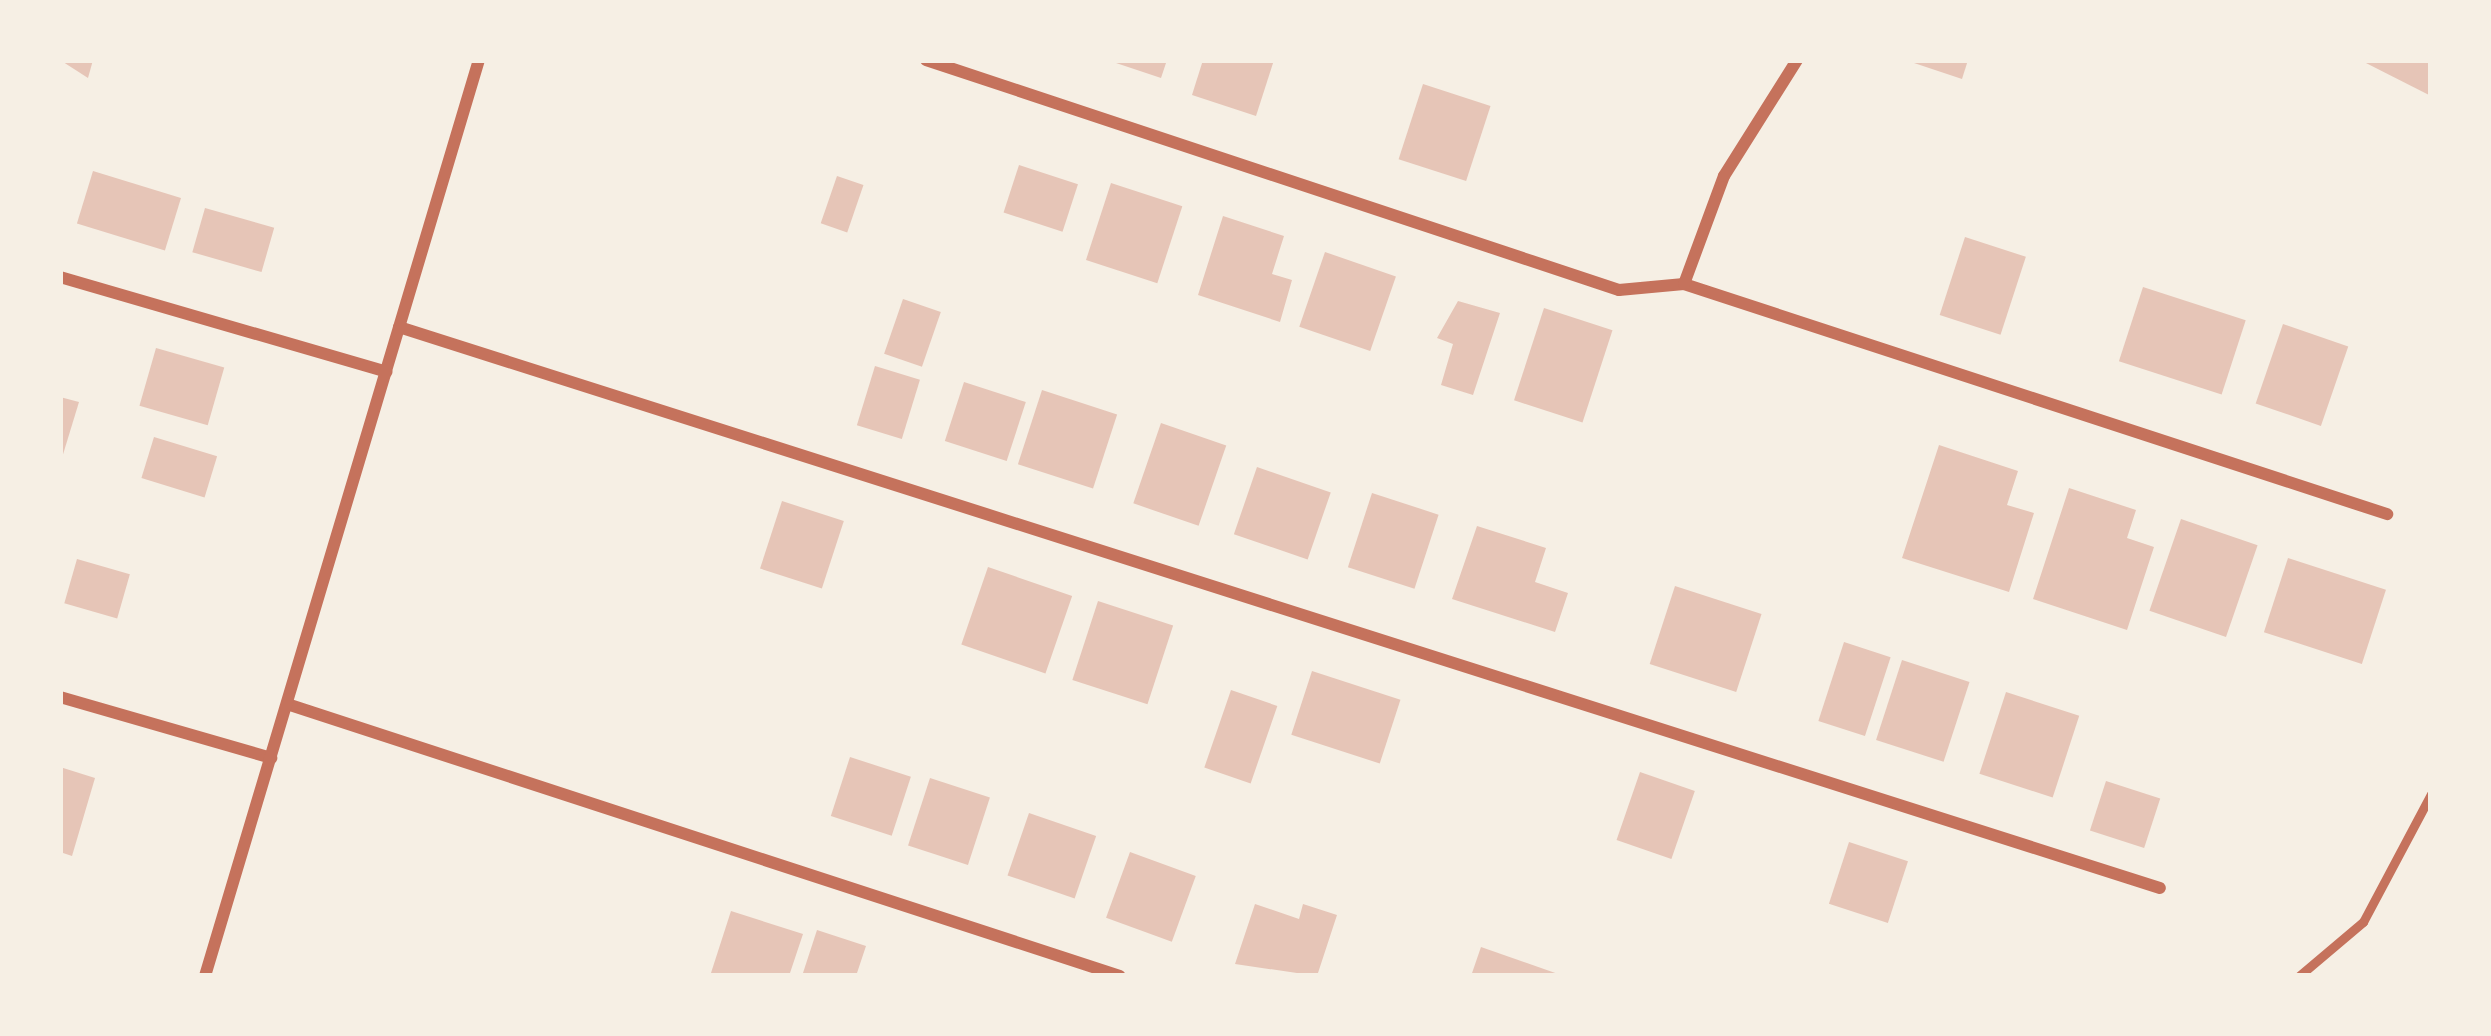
<!DOCTYPE html>
<style>
body{margin:0}
#map{position:relative;width:2491px;height:1036px;overflow:hidden;background:#f6efe4;font-family:"Exo 2",sans-serif}
div>[style]{position:absolute}
.building>*{inset:0;background:#e6c5b7;transform-origin:0 0}
.service>*{height:9px;margin:-4.5px;padding:0 4.5px;transform-origin:4.5px;border-radius:4.5px;background:#c5725c}
.minor>*{height:12px;margin:-6px;padding:0 6px;transform-origin:6px;border-radius:6px;background:#c5725c}
span{translate:-50% -50%;white-space:nowrap;text-align:center;line-height:1.15;-webkit-text-stroke:9px #f6efe4;paint-order:stroke}
.frame{position:absolute;inset:0;border:63px solid #f6efe4;pointer-events:none}
</style>
<div id="map">
<div class="building">
<i style="clip-path:polygon(60px 60px,93px 60px,88px 78px)"></i>
<i style="clip-path:polygon(1107px 60px,1167px 60px,1161px 78px)"></i>
<i style="clip-path:polygon(1203px 60px,1274px 60px,1256px 116px,1192px 95px)"></i>
<i style="clip-path:polygon(1905px 60px,1968px 60px,1962px 79px)"></i>
<i style="clip-path:polygon(2360px 60px,2431px 60px,2431px 96px)"></i>
<i style="left:1423px;top:84px;width:71px;height:79px;rotate:18deg"></i>
<i style="left:1019px;top:165px;width:62px;height:50px;rotate:18deg"></i>
<i style="left:93px;top:171px;width:92px;height:55px;rotate:17deg"></i>
<i style="left:837px;top:176px;width:28px;height:50px;rotate:19deg"></i>
<i style="left:1111px;top:183px;width:75px;height:81px;rotate:18deg"></i>
<i style="left:205px;top:208px;width:72px;height:46px;rotate:16deg"></i>
<i style="clip-path:polygon(1223px 216px,1284px 236px,1272px 274px,1292px 280px,1280px 322px,1198px 295px)"></i>
<i style="left:1965px;top:237px;width:64px;height:82px;rotate:18deg"></i>
<i style="left:1325px;top:252px;width:75px;height:79px;rotate:19deg"></i>
<i style="left:2143px;top:287px;width:108px;height:78px;rotate:18deg"></i>
<i style="left:903px;top:299px;width:40px;height:58px;rotate:19deg"></i>
<i style="clip-path:polygon(1458px 301px,1500px 313px,1473px 395px,1441px 385px,1453px 344px,1437px 338px)"></i>
<i style="left:1544px;top:308px;width:72px;height:97px;rotate:18deg"></i>
<i style="left:2283px;top:324px;width:69px;height:84px;rotate:19deg"></i>
<i style="left:156px;top:348px;width:71px;height:60px;rotate:16deg"></i>
<i style="left:875px;top:366px;width:47px;height:62px;rotate:17deg"></i>
<i style="left:964px;top:382px;width:65px;height:62px;rotate:18deg"></i>
<i style="left:1042px;top:390px;width:79px;height:78px;rotate:18deg"></i>
<i style="clip-path:polygon(60px 397px,79px 402px,61px 461px,60px 461px)"></i>
<i style="left:1161px;top:423px;width:69px;height:85px;rotate:19deg"></i>
<i style="left:154px;top:437px;width:66px;height:43px;rotate:17deg"></i>
<i style="clip-path:polygon(1939px 445px,2018px 471px,2007px 505px,2034px 513px,2009px 592px,1902px 558px)"></i>
<i style="left:1257px;top:467px;width:78px;height:71px;rotate:19deg"></i>
<i style="clip-path:polygon(2069px 488px,2136px 510px,2127px 538px,2154px 547px,2127px 630px,2033px 599px)"></i>
<i style="left:1372px;top:493px;width:70px;height:78px;rotate:18deg"></i>
<i style="left:782px;top:501px;width:65px;height:71px;rotate:18deg"></i>
<i style="left:2181px;top:519px;width:81px;height:97px;rotate:19deg"></i>
<i style="clip-path:polygon(1477px 526px,1546px 548px,1535px 582px,1568px 593px,1555px 632px,1452px 599px)"></i>
<i style="left:2288px;top:558px;width:103px;height:78px;rotate:18deg"></i>
<i style="left:77px;top:559px;width:55px;height:46px;rotate:16deg"></i>
<i style="left:988px;top:567px;width:89px;height:82px;rotate:19deg"></i>
<i style="left:1675px;top:586px;width:91px;height:82px;rotate:18deg"></i>
<i style="left:1098px;top:601px;width:79px;height:83px;rotate:18deg"></i>
<i style="left:1844px;top:642px;width:49px;height:83px;rotate:18deg"></i>
<i style="left:1902px;top:660px;width:71px;height:84px;rotate:18deg"></i>
<i style="left:1312px;top:671px;width:93px;height:67px;rotate:18deg"></i>
<i style="left:1231px;top:690px;width:49px;height:82px;rotate:19deg"></i>
<i style="left:2006px;top:692px;width:77px;height:86px;rotate:18deg"></i>
<i style="left:850px;top:757px;width:64px;height:62px;rotate:18deg"></i>
<i style="clip-path:polygon(60px 767px,95px 778px,72px 856px,60px 852px)"></i>
<i style="left:1640px;top:772px;width:58px;height:72px;rotate:19deg"></i>
<i style="left:930px;top:778px;width:63px;height:71px;rotate:18deg"></i>
<i style="left:2106px;top:781px;width:57px;height:52px;rotate:18deg"></i>
<i style="left:1029px;top:813px;width:71px;height:66px;rotate:19deg"></i>
<i style="left:1849px;top:842px;width:62px;height:65px;rotate:18deg"></i>
<i style="left:1130px;top:852px;width:70px;height:70px;rotate:20deg"></i>
<i style="clip-path:polygon(1255px 904px,1299px 919px,1303px 904px,1337px 915px,1317px 976px,1235px 964px)"></i>
<i style="clip-path:polygon(731px 911px,803px 934px,789px 976px,710px 976px)"></i>
<i style="clip-path:polygon(817px 930px,866px 946px,856px 976px,802px 976px)"></i>
<i style="clip-path:polygon(1481px 947px,1561px 975px,1561px 976px,1471px 976px)"></i>
</div>
<div class="service">
<i style="left:2299px;top:976px;width:84px;rotate:-40.2deg"></i>
<i style="left:2363px;top:922px;width:145px;rotate:-62deg"></i>
</div>
<div class="minor">
<i style="left:926px;top:60px;width:730px;rotate:18.36deg"></i>
<i style="left:1619px;top:290px;width:65px;rotate:-5.3deg"></i>
<i style="left:1684px;top:284px;width:740px;rotate:18.12deg"></i>
<i style="left:60px;top:277px;width:340px;rotate:16.2deg"></i>
<i style="left:1684px;top:284px;width:115px;rotate:-69.7deg"></i>
<i style="left:1724px;top:176px;width:137px;rotate:-57.8deg"></i>
<i style="left:399px;top:327px;width:1848px;rotate:17.67deg"></i>
<i style="left:60px;top:697px;width:220px;rotate:16.1deg"></i>
<i style="left:287px;top:704px;width:876px;rotate:18.08deg"></i>
<i style="left:205px;top:976px;width:956px;rotate:-73.35deg"></i>
</div>
<div class="frame"></div>
</div>
